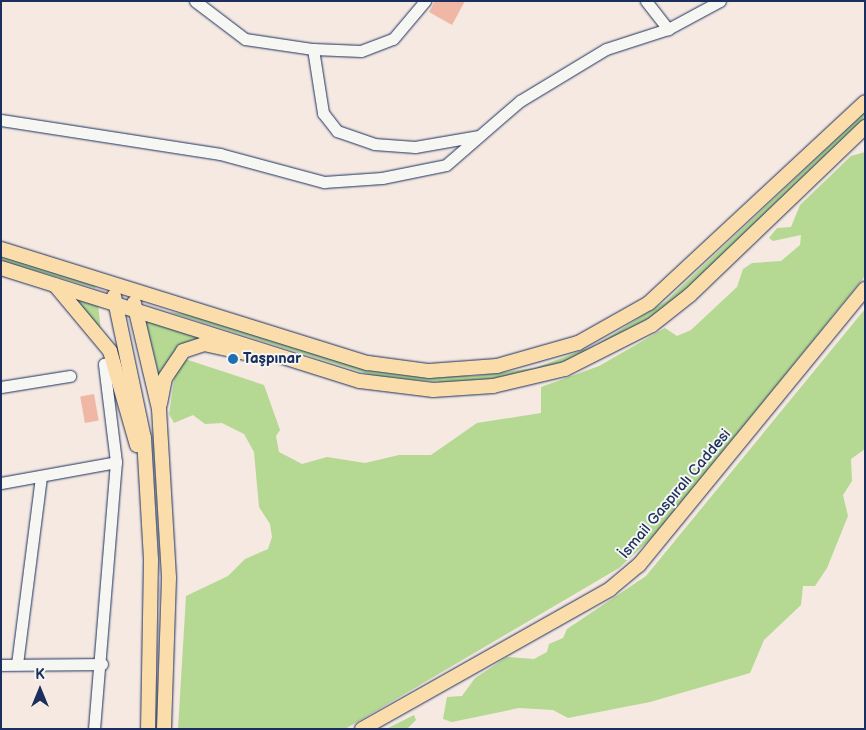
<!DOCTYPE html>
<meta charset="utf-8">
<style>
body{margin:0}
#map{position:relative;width:866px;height:730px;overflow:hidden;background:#f5e9e2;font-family:"Balsamiq Sans",sans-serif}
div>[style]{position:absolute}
.green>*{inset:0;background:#b5d892}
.building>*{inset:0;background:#efb7a4;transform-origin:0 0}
.roads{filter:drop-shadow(0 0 1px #1b2f5e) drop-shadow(0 0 1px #1b2f5e)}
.minor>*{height:11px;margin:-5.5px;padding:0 5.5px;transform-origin:5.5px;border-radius:5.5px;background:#f6f6f2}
.major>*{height:14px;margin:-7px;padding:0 7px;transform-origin:7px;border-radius:7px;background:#fbdcab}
.dots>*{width:14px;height:14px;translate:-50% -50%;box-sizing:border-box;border:2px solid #f6f6f2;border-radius:50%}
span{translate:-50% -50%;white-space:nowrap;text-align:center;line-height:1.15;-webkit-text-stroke:4px #f6f6f2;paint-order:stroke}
.poi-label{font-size:15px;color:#1b2f5e;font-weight:700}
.left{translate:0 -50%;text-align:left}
.street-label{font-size:15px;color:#1b2f5e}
.frame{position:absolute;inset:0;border:2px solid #1b2f5e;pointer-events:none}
.north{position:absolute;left:15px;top:665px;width:50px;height:50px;-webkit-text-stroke:4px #f6f6f2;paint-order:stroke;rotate:0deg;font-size:14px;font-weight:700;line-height:20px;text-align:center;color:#1b2f5e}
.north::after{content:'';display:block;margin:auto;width:18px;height:22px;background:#1b2f5e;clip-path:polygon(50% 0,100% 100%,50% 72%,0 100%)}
</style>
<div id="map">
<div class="green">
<i style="clip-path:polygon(865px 112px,865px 120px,665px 309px,636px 330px,569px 363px,509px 378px,455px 383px,381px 378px,169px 312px,195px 315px,337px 361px,396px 374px,474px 376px,535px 368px,596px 345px,666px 301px)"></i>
<i style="clip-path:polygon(865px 152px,865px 276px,657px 533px,619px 568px,345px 729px,178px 729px,186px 596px,228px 576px,245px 559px,268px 549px,272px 537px,270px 524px,259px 507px,254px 452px,244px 434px,222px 423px,205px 424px,193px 415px,174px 423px,169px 414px,176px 366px,182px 358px,264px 385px,280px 430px,276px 436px,279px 452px,302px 464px,327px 457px,365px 463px,399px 455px,431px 455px,477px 423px,541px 413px,541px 387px,599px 366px,665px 328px,677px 336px,691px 330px,737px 287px,743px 269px,752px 263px,781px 261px,800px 245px,801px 235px,773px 241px,769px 238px,777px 228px,791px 227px,800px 205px,851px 156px)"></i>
<i style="clip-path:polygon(1px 256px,96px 284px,95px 288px,1px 261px)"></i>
<i style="clip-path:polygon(72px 297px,98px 304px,101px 332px,86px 311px)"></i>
<i style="clip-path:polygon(865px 309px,865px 449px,851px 459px,852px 481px,843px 495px,848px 516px,827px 568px,815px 586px,803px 586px,801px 605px,764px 640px,750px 673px,650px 702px,568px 718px,553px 710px,519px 708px,452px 722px,443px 719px,447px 697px,462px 696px,475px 678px,507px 657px,534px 659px,547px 652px,549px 644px,563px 638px,567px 629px,646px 576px)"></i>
<i style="clip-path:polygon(145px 319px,215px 341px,197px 340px,160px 379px)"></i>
<i style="clip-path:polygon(414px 715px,416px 720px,407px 729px,386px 729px)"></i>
</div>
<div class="building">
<i style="clip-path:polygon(435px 1px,465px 1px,452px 25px,429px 12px)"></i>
<i style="left:94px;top:394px;width:27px;height:14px;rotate:80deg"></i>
</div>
<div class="roads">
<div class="minor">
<i style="left:195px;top:1px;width:63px;rotate:37.2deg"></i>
<i style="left:245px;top:39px;width:69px;rotate:8.4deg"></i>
<i style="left:313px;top:49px;width:65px;rotate:81.1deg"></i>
<i style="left:323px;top:113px;width:23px;rotate:52deg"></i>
<i style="left:337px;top:131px;width:39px;rotate:19deg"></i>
<i style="left:374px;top:144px;width:41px;rotate:4.2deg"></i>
<i style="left:415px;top:147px;width:65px;rotate:-9.8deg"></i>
<i style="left:646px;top:1px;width:36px;rotate:52deg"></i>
<i style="left:313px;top:49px;width:48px;rotate:2.4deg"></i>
<i style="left:361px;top:51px;width:34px;rotate:-21deg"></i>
<i style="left:393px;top:39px;width:50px;rotate:-49.9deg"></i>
<i style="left:1px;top:120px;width:222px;rotate:8.8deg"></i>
<i style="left:220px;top:154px;width:108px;rotate:15.1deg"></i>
<i style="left:324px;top:182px;width:58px;rotate:-3.9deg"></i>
<i style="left:382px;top:178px;width:65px;rotate:-11.5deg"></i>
<i style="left:446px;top:165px;width:98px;rotate:-40.9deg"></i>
<i style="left:520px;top:101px;width:100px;rotate:-31.2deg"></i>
<i style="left:606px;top:49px;width:65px;rotate:-17.9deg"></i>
<i style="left:668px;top:29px;width:59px;rotate:-28.3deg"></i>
<i style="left:1px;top:387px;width:70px;rotate:-9.1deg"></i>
<i style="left:1px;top:483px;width:117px;rotate:-10.3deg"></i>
<i style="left:17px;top:664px;width:189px;rotate:-82.7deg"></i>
<i style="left:1px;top:665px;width:101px;rotate:-0.6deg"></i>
<i style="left:94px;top:729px;width:268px;rotate:-85.3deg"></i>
<i style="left:116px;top:462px;width:99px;rotate:-97deg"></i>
</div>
<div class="major">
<i style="left:1px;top:249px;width:384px;rotate:17.3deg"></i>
<i style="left:368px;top:363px;width:62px;rotate:7.5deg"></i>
<i style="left:429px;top:371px;width:68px;rotate:-4.2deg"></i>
<i style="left:497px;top:366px;width:84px;rotate:-15.9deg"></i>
<i style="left:578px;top:343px;width:81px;rotate:-29.4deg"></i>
<i style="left:649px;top:303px;width:295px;rotate:-42.9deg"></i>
<i style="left:1px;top:268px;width:376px;rotate:17.5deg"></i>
<i style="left:360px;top:381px;width:74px;rotate:7deg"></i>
<i style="left:433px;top:390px;width:60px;rotate:-3.8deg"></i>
<i style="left:493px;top:386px;width:74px;rotate:-13.3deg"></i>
<i style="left:565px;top:369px;width:97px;rotate:-26.8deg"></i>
<i style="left:652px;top:325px;width:48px;rotate:-38.3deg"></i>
<i style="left:690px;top:295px;width:243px;rotate:-43.8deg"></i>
<i style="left:55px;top:285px;width:86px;rotate:50.2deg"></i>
<i style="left:110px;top:351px;width:98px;rotate:74deg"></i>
<i style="left:114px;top:296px;width:145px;rotate:78.1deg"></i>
<i style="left:144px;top:438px;width:122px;rotate:86.7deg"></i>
<i style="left:151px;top:560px;width:169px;rotate:91deg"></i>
<i style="left:134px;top:303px;width:109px;rotate:76.7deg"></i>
<i style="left:159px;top:409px;width:169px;rotate:86.6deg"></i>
<i style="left:169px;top:578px;width:151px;rotate:91.9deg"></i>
<i style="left:160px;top:404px;width:26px;rotate:-79deg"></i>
<i style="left:165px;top:378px;width:32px;rotate:-56deg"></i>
<i style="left:183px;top:351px;width:22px;rotate:-18deg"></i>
<i style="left:204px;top:344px;width:42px;rotate:12.4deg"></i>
<i style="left:362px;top:729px;width:285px;rotate:-29.4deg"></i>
<i style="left:610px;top:589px;width:38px;rotate:-40deg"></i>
<i style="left:639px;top:565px;width:357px;rotate:-50.7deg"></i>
</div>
</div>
<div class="dots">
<i style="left:233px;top:359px;background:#1f6fb2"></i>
</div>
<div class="poi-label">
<span class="left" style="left:243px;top:359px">Taşpınar</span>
</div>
<div class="street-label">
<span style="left:675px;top:494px;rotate:-50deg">İsmail Gaspıralı Caddesi</span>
</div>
<div class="frame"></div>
<div class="north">K</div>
</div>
